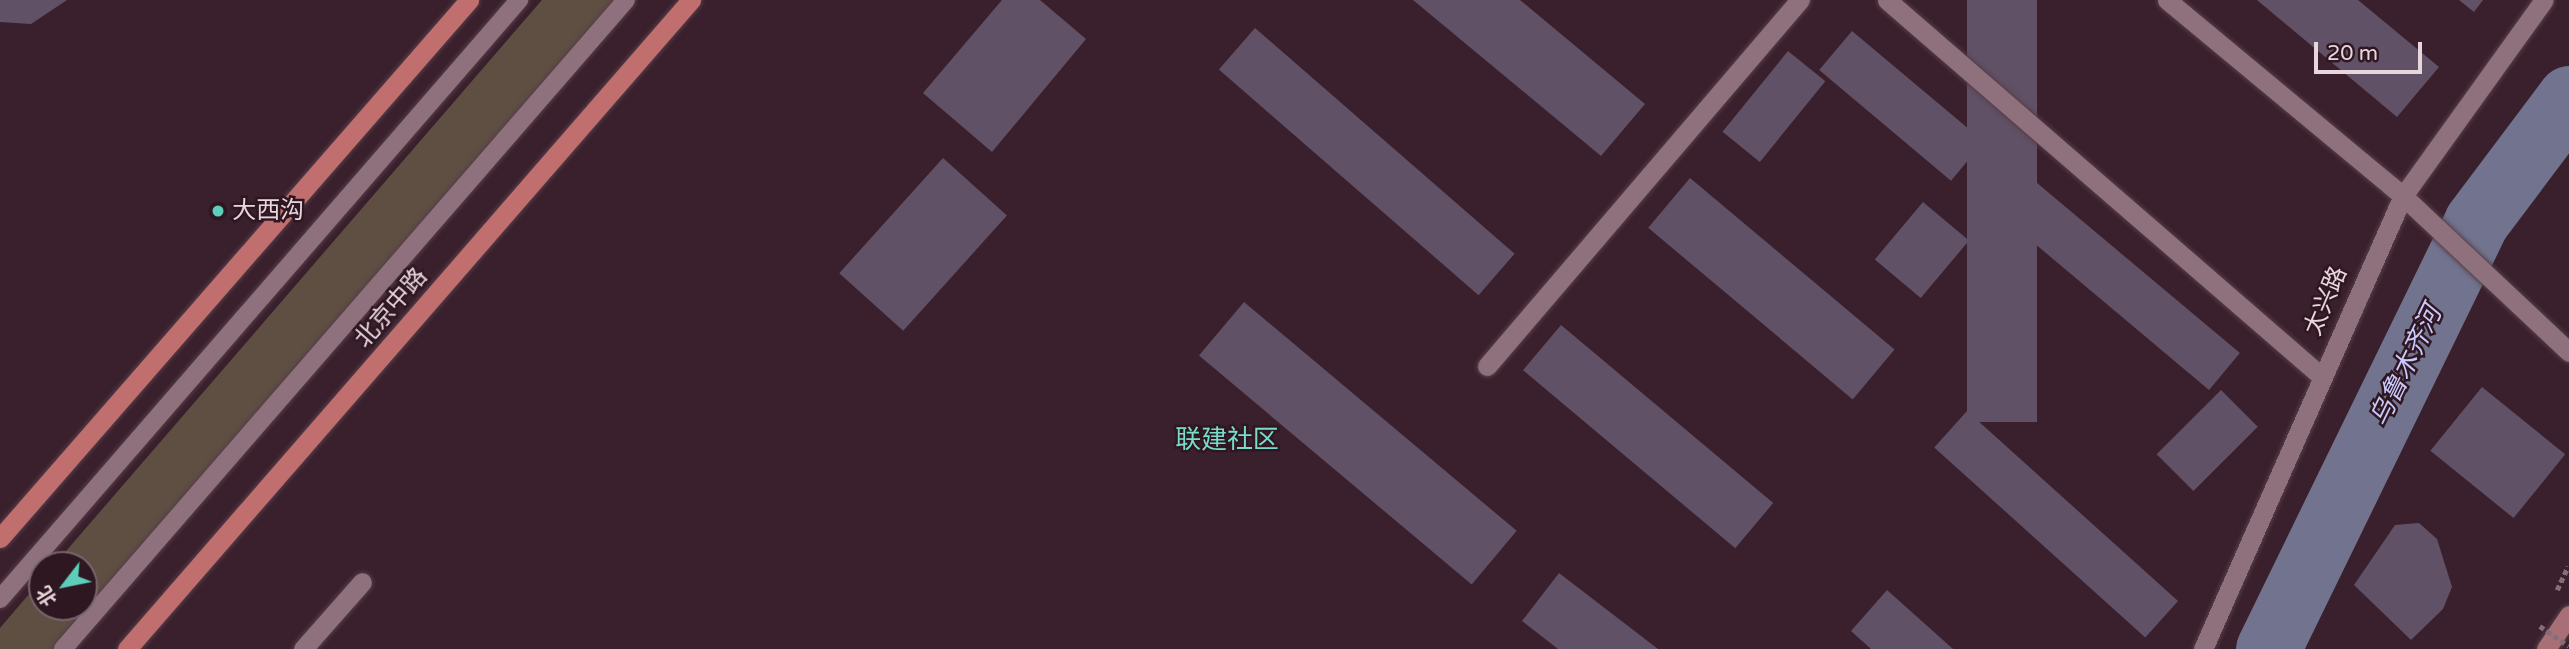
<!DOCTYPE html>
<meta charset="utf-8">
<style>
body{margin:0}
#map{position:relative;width:2569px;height:649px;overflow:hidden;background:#3a202c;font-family:"Varela Round","Noto Sans SC",sans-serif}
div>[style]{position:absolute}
.green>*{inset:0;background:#5f4f43}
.river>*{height:65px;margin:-32.5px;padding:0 32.5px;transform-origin:32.5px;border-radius:32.5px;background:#72738e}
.building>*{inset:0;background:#615166;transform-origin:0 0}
.path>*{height:4.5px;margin-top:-2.25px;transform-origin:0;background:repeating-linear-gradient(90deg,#856e78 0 5px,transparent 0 8.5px)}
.roads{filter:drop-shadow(0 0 2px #543e48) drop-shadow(0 0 2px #543e48)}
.service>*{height:18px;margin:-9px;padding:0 9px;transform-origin:9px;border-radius:9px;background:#8f707d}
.pedestrian>*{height:19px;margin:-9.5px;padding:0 9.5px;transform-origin:9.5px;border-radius:9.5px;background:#8f707d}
.minor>*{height:19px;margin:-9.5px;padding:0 9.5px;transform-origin:9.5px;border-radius:9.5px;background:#8f707d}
.secondary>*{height:19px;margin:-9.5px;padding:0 9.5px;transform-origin:9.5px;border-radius:9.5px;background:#a86f76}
.primary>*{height:19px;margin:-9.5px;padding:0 9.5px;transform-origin:9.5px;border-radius:9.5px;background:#c16e6f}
.path-bridge>*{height:4.5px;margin-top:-2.25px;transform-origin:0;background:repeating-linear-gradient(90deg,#856e78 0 5px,transparent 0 8.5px)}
.dots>*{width:19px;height:19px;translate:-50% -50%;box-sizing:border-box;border:4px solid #2f1722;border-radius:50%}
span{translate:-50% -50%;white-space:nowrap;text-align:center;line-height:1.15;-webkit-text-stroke:5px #2f1722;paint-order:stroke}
.poi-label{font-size:24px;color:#e8d6dd}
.left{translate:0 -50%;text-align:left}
.street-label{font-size:24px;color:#e8d6dd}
.water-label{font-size:26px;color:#c8c9fc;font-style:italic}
.neighbourhood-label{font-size:26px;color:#77ddca}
.north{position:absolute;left:28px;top:551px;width:70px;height:70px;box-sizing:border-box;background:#2f1722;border:2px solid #79636d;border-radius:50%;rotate:238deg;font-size:19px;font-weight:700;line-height:28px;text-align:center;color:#e8d6dd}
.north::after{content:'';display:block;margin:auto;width:24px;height:32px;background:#5ccebb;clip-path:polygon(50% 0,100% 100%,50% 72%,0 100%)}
.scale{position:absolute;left:2314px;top:42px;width:108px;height:32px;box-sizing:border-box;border:4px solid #e8d6dd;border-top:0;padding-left:9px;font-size:21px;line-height:24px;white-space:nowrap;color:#e8d6dd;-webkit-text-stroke:5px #2f1722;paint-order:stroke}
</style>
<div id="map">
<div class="green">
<i style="clip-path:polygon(542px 0,626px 0,66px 649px,0 649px,0 628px,42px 579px,42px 607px,84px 607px,84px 565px,54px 565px)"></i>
</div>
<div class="river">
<i style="left:2268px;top:649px;width:475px;rotate:-64deg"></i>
<i style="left:2476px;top:222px;width:155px;rotate:-53.1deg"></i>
</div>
<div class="building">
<i style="clip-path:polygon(0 0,67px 0,31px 24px,0 22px)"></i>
<i style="clip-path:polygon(1002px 0,1040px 0,1086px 39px,992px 152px,923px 93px)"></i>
<i style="clip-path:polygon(1413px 0,1520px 0,1645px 104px,1601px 156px)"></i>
<i style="left:1967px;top:0;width:70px;height:422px"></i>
<i style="clip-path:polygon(2257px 0,2358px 0,2439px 67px,2397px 117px)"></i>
<i style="clip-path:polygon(2459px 0,2483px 0,2474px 12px)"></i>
<i style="left:1255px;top:28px;width:344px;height:55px;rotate:41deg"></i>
<i style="left:1852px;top:31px;width:172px;height:51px;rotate:40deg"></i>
<i style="left:1788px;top:51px;width:48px;height:104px;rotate:39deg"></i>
<i style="left:943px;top:158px;width:86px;height:155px;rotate:42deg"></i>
<i style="left:2030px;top:177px;width:274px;height:48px;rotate:40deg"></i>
<i style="left:1690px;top:178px;width:267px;height:65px;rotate:40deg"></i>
<i style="left:1923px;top:202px;width:60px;height:75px;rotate:40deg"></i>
<i style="left:1244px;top:302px;width:356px;height:70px;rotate:40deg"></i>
<i style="left:1561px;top:325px;width:277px;height:59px;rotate:40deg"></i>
<i style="left:2482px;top:387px;width:107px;height:82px;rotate:39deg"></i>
<i style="left:2221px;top:390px;width:52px;height:91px;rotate:45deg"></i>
<i style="left:1967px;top:411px;width:284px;height:49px;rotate:42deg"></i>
<i style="clip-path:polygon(2419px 523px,2437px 539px,2452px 587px,2443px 609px,2411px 640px,2354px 585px,2395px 525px)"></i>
<i style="clip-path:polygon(1559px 573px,1658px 649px,1558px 649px,1522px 621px)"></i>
<i style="clip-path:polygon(1887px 590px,1953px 649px,1871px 649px,1851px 631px)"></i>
</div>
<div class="path">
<i style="left:2557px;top:590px;width:26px;rotate:-65deg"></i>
</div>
<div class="roads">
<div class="service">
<i style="left:0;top:599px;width:793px;rotate:-49.09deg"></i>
<i style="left:63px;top:649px;width:859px;rotate:-49.06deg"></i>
</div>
<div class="pedestrian">
<i style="left:2167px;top:0;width:307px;rotate:39.7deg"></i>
</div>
<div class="minor">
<i style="left:1887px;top:0;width:574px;rotate:40.9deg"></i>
<i style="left:2403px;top:196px;width:228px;rotate:43.2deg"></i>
<i style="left:1487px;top:366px;width:482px;rotate:-49.5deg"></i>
<i style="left:303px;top:649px;width:89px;rotate:-48.6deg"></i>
<i style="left:2203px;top:649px;width:495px;rotate:-66.2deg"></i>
<i style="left:2403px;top:196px;width:241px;rotate:-54.3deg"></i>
</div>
<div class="secondary">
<i style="left:2546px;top:649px;width:41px;rotate:-55.9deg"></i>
</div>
<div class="primary">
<i style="left:0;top:538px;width:714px;rotate:-48.92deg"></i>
<i style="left:127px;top:649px;width:860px;rotate:-49.01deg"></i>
</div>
</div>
<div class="path-bridge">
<i style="left:2540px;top:626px;width:35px;rotate:35deg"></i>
</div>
<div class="dots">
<i style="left:218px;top:211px;background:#5ccebb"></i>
</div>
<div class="poi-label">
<span class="left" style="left:232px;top:211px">大西沟</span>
</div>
<div class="street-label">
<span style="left:2326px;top:301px;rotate:-67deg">太兴路</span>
<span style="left:391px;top:308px;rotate:-49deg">北京中路</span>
</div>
<div class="water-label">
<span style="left:2406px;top:366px;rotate:-64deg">乌鲁木齐河</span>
</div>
<div class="neighbourhood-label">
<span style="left:1227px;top:440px">联建社区</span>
</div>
<div class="north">北</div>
<div class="scale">20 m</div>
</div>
